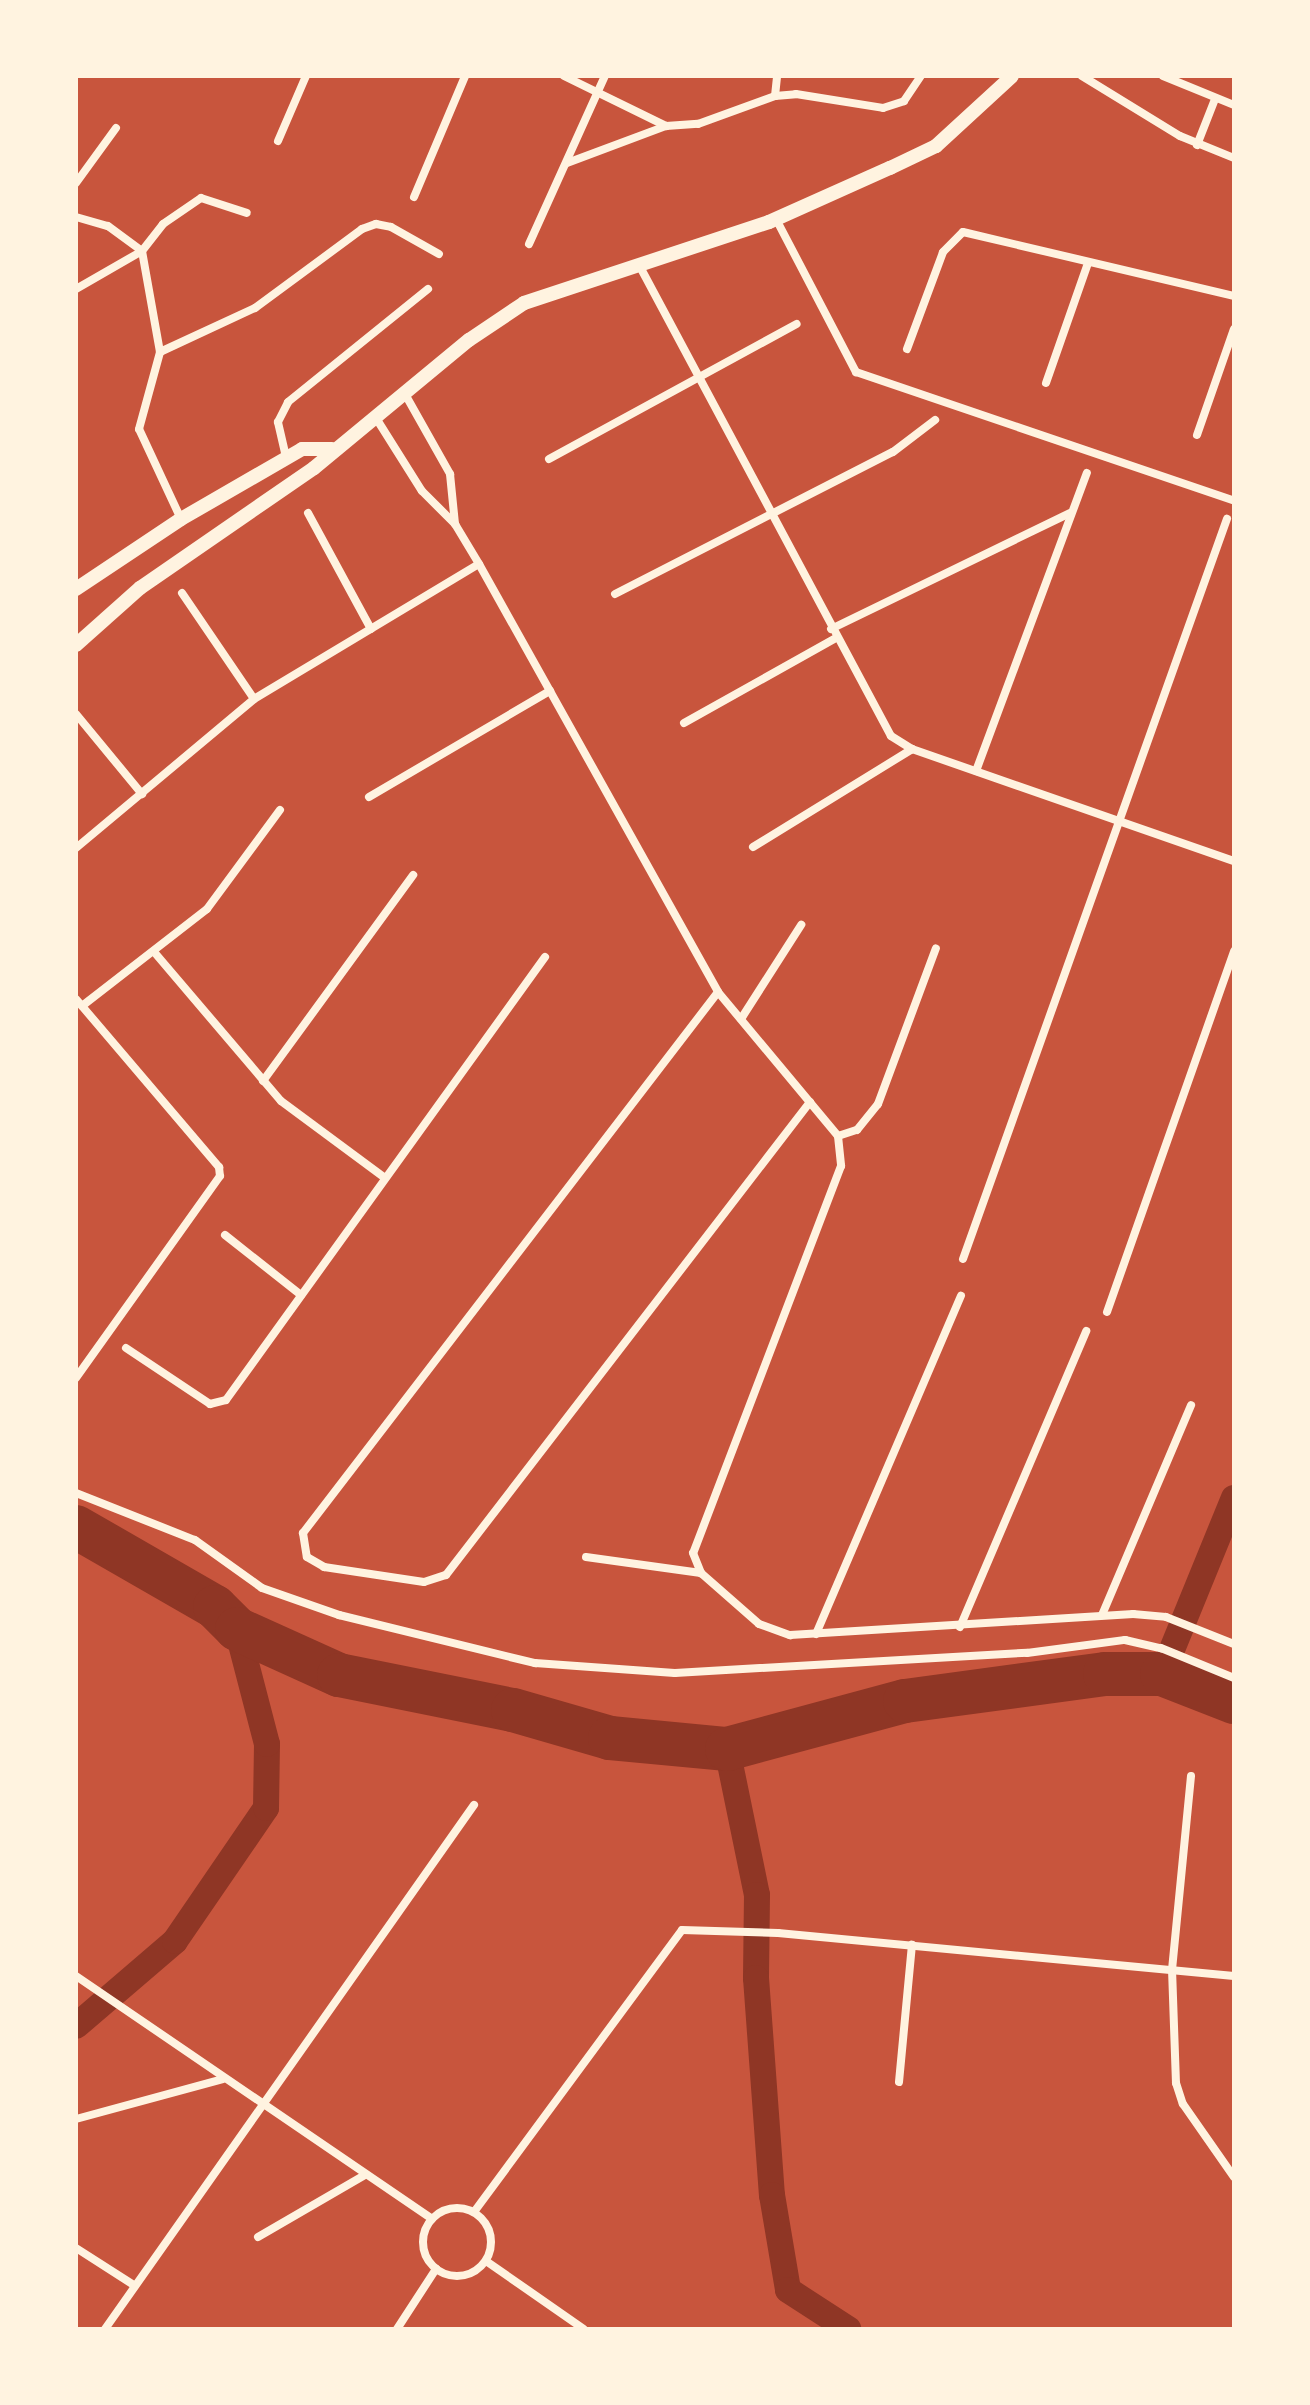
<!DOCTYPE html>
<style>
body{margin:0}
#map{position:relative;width:1310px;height:2405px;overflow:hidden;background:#c8553d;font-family:Lato,sans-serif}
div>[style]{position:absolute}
.canal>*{height:26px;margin:-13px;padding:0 13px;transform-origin:13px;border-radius:13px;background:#8f3625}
.river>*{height:44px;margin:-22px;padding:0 22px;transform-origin:22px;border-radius:22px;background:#8f3625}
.minor>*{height:8px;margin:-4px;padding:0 4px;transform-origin:4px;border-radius:4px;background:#fff3e0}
.minor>.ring{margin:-4px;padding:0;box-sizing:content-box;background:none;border:8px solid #fff3e0;border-radius:50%}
.tertiary>*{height:14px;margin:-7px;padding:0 7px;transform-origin:7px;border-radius:7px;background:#fff3e0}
span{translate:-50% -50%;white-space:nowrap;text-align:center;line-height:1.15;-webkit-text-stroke:8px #fff3e0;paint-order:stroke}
.frame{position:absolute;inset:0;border:78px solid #fff3e0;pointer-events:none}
</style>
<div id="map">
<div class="canal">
<i style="left:1162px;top:1674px;width:190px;rotate:-67.8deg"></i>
<i style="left:727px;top:1749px;width:149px;rotate:78.4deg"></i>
<i style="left:757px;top:1895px;width:83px;rotate:90.7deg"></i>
<i style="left:756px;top:1978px;width:218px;rotate:85.8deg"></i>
<i style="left:772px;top:2195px;width:96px;rotate:80.4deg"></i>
<i style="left:788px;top:2290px;width:72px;rotate:33deg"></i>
<i style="left:76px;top:2026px;width:130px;rotate:-40.6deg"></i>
<i style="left:175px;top:1941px;width:161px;rotate:-55.6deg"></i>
<i style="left:266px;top:1808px;width:64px;rotate:-89.1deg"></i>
<i style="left:267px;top:1744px;width:119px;rotate:-104.6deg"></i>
</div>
<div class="river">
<i style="left:76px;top:1527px;width:160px;rotate:29.9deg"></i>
<i style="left:215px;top:1607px;width:31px;rotate:45deg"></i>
<i style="left:237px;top:1629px;width:112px;rotate:24.3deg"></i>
<i style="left:339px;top:1675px;width:177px;rotate:11.4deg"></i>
<i style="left:513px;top:1710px;width:101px;rotate:16.1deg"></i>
<i style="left:610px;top:1738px;width:118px;rotate:5.4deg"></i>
<i style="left:727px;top:1749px;width:184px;rotate:-15.1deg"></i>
<i style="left:905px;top:1701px;width:202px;rotate:-7.7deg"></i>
<i style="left:1105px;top:1674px;width:57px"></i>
<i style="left:1162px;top:1674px;width:77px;rotate:21.3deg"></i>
</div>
<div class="minor">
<i style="left:564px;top:76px;width:114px;rotate:26.1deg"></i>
<i style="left:666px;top:126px;width:32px;rotate:-4deg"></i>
<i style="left:698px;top:124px;width:82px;rotate:-20deg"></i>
<i style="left:775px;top:96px;width:21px;rotate:-5deg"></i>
<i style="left:796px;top:94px;width:88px;rotate:9.1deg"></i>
<i style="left:883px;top:108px;width:22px;rotate:-18deg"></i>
<i style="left:904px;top:101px;width:30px;rotate:-56deg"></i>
<i style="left:1082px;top:76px;width:115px;rotate:31.5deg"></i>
<i style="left:1180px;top:136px;width:58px;rotate:22.2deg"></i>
<i style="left:1163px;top:76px;width:77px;rotate:22.2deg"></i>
<i style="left:775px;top:96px;width:20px;rotate:-84deg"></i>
<i style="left:278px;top:141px;width:71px;rotate:-66.7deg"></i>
<i style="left:1197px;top:145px;width:49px;rotate:-68.6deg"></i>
<i style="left:567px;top:163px;width:106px;rotate:-20.5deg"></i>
<i style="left:76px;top:183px;width:68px;rotate:-54deg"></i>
<i style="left:414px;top:197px;width:131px;rotate:-67.1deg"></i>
<i style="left:76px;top:217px;width:33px;rotate:16deg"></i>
<i style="left:108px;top:226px;width:42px;rotate:36.3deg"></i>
<i style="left:142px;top:251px;width:103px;rotate:79.9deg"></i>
<i style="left:776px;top:219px;width:173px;rotate:62.4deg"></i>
<i style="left:856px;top:372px;width:399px;rotate:18.8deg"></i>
<i style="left:529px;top:244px;width:184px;rotate:-65.7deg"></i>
<i style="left:638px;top:263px;width:536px;rotate:61.86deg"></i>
<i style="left:891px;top:736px;width:25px;rotate:32deg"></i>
<i style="left:912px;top:749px;width:341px;rotate:19.2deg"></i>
<i style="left:76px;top:289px;width:76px;rotate:-29.9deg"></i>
<i style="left:142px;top:251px;width:34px;rotate:-52deg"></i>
<i style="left:163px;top:224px;width:46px;rotate:-34.4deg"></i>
<i style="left:201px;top:198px;width:48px;rotate:18.1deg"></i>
<i style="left:907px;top:349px;width:103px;rotate:-69.6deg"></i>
<i style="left:943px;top:252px;width:28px;rotate:-45deg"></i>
<i style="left:963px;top:232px;width:278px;rotate:13.3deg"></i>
<i style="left:1046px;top:383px;width:127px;rotate:-70.7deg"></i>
<i style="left:405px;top:394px;width:92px;rotate:60.6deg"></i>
<i style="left:450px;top:474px;width:50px;rotate:84.3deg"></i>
<i style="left:376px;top:418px;width:86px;rotate:57.8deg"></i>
<i style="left:422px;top:491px;width:47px;rotate:45deg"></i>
<i style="left:455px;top:524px;width:47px;rotate:59deg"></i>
<i style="left:479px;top:564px;width:490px;rotate:60.8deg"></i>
<i style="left:718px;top:992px;width:187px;rotate:50.2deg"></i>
<i style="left:838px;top:1136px;width:30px;rotate:84deg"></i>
<i style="left:841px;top:1166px;width:414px;rotate:110.9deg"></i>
<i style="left:693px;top:1553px;width:22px;rotate:68deg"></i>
<i style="left:701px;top:1573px;width:77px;rotate:41.3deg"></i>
<i style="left:759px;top:1624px;width:33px;rotate:20deg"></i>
<i style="left:790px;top:1635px;width:344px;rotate:-3.5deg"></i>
<i style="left:1133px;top:1614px;width:33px;rotate:5deg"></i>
<i style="left:1166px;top:1617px;width:73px;rotate:21.7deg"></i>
<i style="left:1197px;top:435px;width:112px;rotate:-70.8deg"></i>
<i style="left:286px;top:457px;width:36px;rotate:-103deg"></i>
<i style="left:278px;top:422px;width:22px;rotate:-63deg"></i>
<i style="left:288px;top:402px;width:180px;rotate:-38.9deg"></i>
<i style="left:549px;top:459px;width:282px;rotate:-28.6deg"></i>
<i style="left:308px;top:513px;width:132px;rotate:61.5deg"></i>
<i style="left:181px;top:519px;width:99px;rotate:-115deg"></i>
<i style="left:139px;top:429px;width:80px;rotate:-74.7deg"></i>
<i style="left:160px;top:352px;width:105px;rotate:-24.9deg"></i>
<i style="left:255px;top:308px;width:133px;rotate:-36.4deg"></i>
<i style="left:362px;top:229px;width:15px;rotate:-20deg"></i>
<i style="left:376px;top:224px;width:15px;rotate:11deg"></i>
<i style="left:391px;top:227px;width:55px;rotate:29.4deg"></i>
<i style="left:182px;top:593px;width:128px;rotate:55.8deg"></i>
<i style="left:615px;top:594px;width:312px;rotate:-27.1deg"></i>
<i style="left:893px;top:452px;width:53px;rotate:-37.3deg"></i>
<i style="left:831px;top:629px;width:266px;rotate:-25.9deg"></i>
<i style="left:76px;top:714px;width:104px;rotate:50.5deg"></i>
<i style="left:684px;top:723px;width:174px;rotate:-29.2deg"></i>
<i style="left:976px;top:771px;width:318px;rotate:-69.6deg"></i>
<i style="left:369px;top:797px;width:210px;rotate:-30.4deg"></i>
<i style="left:753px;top:847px;width:187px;rotate:-31.6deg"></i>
<i style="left:76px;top:848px;width:232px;rotate:-39.9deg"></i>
<i style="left:254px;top:699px;width:262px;rotate:-31deg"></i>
<i style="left:155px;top:953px;width:194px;rotate:49.6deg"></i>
<i style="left:281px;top:1101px;width:129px;rotate:36.5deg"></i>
<i style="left:718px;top:992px;width:682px;rotate:127.49deg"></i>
<i style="left:303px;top:1533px;width:24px;rotate:81deg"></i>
<i style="left:307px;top:1557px;width:20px;rotate:30deg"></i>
<i style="left:324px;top:1567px;width:101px;rotate:8.5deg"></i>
<i style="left:424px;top:1582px;width:23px;rotate:-18deg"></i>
<i style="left:446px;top:1575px;width:597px;rotate:-52.42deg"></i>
<i style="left:76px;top:999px;width:221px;rotate:49.6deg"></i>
<i style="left:219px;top:1167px;width:9px;rotate:84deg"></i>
<i style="left:220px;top:1176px;width:248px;rotate:125.5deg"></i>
<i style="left:82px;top:1006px;width:158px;rotate:-37.8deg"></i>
<i style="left:207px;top:909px;width:123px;rotate:-53.6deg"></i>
<i style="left:741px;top:1019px;width:112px;rotate:-57.4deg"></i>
<i style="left:263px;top:1081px;width:255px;rotate:-53.9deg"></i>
<i style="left:838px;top:1136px;width:20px;rotate:-18deg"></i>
<i style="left:857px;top:1130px;width:33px;rotate:-51deg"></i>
<i style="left:878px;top:1104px;width:166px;rotate:-69.6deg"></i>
<i style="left:225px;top:1235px;width:97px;rotate:38.3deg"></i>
<i style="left:963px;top:1259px;width:786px;rotate:-70.37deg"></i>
<i style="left:1107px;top:1312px;width:383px;rotate:-70.6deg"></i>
<i style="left:126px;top:1348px;width:101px;rotate:33.7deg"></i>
<i style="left:210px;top:1404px;width:16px;rotate:-14deg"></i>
<i style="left:226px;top:1400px;width:546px;rotate:-54.24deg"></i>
<i style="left:76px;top:1493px;width:128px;rotate:21.6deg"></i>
<i style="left:195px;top:1540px;width:82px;rotate:35.6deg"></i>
<i style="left:262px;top:1588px;width:82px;rotate:19.3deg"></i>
<i style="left:339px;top:1615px;width:202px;rotate:13.8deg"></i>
<i style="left:535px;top:1663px;width:140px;rotate:4.1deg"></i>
<i style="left:675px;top:1673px;width:353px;rotate:-3.3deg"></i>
<i style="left:1027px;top:1653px;width:99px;rotate:-7.6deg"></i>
<i style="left:1125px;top:1640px;width:37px;rotate:13deg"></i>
<i style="left:1161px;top:1648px;width:79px;rotate:22.3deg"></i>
<i style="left:586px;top:1557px;width:116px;rotate:7.9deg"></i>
<i style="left:1102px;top:1615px;width:228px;rotate:-67deg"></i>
<i style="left:960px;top:1627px;width:322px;rotate:-66.9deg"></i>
<i style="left:816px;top:1634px;width:368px;rotate:-66.8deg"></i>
<i style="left:1191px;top:1776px;width:194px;rotate:95.6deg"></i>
<i style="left:1172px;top:1969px;width:114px;rotate:88deg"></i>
<i style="left:1176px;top:2083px;width:22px;rotate:72deg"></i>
<i style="left:1183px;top:2104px;width:89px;rotate:55.1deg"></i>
<i style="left:76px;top:1976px;width:431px;rotate:34.3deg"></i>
<i style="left:899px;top:2082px;width:138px;rotate:-84.6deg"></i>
<i style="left:76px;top:2119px;width:152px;rotate:-15.2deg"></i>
<i class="ring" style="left:423px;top:2208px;width:60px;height:60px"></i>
<i style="left:474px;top:2212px;width:350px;rotate:-53.6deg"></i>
<i style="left:682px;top:1930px;width:96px;rotate:1.8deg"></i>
<i style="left:778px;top:1933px;width:458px;rotate:5.4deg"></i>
<i style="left:258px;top:2237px;width:124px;rotate:-30.1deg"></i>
<i style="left:76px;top:2248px;width:67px;rotate:32.7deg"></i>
<i style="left:486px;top:2261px;width:119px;rotate:34.8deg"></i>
<i style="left:105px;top:2329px;width:641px;rotate:-54.85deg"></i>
<i style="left:397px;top:2329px;width:72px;rotate:-57deg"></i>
</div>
<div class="tertiary">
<i style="left:76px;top:589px;width:126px;rotate:-33.7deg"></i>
<i style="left:181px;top:519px;width:140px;rotate:-30deg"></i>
<i style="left:302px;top:449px;width:30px"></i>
<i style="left:76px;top:645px;width:86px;rotate:-41.7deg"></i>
<i style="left:140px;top:588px;width:211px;rotate:-34.6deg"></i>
<i style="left:314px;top:468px;width:201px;rotate:-39.6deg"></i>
<i style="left:469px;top:340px;width:66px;rotate:-33.9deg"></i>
<i style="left:524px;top:303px;width:258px;rotate:-18.3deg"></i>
<i style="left:769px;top:222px;width:133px;rotate:-24.1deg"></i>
<i style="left:890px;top:168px;width:51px;rotate:-25.6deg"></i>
<i style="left:936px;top:146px;width:103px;rotate:-42.6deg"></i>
</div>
<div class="frame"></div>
</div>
